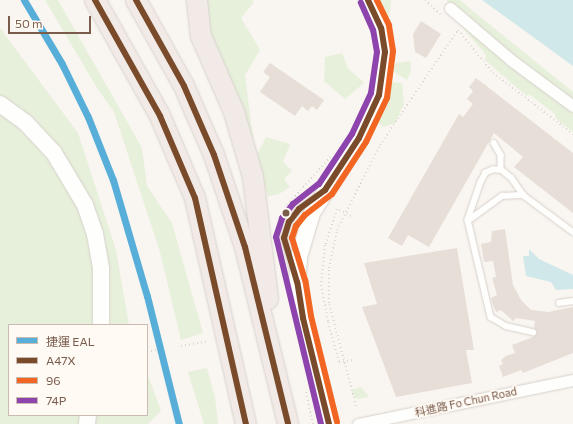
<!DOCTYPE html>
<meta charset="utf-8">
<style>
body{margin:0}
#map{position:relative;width:573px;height:424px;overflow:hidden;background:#f9f5f0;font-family:Commissioner,"Noto Sans TC",sans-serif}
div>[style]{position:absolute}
.green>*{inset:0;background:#e7f0db}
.water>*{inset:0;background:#d0e8ea}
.building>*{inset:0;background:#e6ded7}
.path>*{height:2px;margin-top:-1px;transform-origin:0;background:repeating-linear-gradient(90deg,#dcd5d0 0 1px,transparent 0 4px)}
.roads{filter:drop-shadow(0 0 1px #d7d1cb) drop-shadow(0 0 1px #d7d1cb)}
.lane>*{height:5.5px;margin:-2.75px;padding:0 2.75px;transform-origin:2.75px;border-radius:2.75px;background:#fefefd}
.street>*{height:11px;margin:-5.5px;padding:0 5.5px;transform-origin:5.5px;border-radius:5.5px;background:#fefefd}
.secondary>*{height:16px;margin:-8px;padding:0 8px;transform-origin:8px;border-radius:8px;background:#fefefd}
.highway>*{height:20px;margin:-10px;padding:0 10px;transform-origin:10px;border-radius:10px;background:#f2eae7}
.bus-1>*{height:6px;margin:-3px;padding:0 3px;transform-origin:3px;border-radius:3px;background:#7a4b2a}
.bus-2>*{height:6px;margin:-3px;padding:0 3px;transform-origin:3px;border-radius:3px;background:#f26522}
.bus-3>*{height:6px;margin:-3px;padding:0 3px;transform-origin:3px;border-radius:3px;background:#8e44ad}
.metro-1>*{height:7px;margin:-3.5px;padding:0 3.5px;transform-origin:3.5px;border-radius:3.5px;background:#57aed8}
.dots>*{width:11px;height:11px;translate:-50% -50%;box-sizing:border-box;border:2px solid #fffaf3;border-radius:50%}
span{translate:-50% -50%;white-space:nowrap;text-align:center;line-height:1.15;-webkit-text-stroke:3.5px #fffaf3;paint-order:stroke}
.street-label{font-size:11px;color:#7a5c4d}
.legend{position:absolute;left:8px;top:324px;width:140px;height:92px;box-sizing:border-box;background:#fffaf3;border:1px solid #cabbb1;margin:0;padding:5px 7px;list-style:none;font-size:12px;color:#7a5c4d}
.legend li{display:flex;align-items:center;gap:8px;height:20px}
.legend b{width:20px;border:1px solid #cabbb1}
.scale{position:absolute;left:8px;top:16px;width:83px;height:18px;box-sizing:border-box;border:2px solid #7a5c4d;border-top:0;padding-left:5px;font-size:12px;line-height:14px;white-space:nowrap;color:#7a5c4d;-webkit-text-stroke:3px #fffaf3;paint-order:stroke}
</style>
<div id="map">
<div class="green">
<i style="clip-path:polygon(45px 0,58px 0,142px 148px,147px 186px,172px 223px,203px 333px,181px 340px,160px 252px,114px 112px,97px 88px)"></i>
<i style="clip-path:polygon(206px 0,252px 0,254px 2px,241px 18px,260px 50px,245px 75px,253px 138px,243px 127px,203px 17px)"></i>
<i style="clip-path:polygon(379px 0,391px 0,389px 19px,381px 3px)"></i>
<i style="clip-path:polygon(446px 0,460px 0,473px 11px,465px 16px)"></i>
<i style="clip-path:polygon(473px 11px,573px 92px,573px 132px,556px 119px,555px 114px,529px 94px,527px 96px,518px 89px,485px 60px,486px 55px,458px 22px)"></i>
<i style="clip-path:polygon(0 28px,78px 133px,116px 250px,129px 325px,9px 325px,9px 415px,147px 415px,147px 373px,161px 411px,148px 424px,0 424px)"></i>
<i style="clip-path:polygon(342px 53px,348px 68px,364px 83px,345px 99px,324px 81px,325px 57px)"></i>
<i style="clip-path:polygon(410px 61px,411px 71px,407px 80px,391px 70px,396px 63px)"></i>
<i style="clip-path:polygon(388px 82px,402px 83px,404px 104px,395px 123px,384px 127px,366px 115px)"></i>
<i style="clip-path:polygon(266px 137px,290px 144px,283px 162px,292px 171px,284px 179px,290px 187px,279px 194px,268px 196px,255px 159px)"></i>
<i style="clip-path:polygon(207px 368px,215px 397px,218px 424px,204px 424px,188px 372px)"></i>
<i style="clip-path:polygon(361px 387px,369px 397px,356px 399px,351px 390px)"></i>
</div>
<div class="water">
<i style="clip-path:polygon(482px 0,573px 0,573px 66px)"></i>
<i style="clip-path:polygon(529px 249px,539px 259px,573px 275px,573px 289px,556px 290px,551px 282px,526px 276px,523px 256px,529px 256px)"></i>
</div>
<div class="building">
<i style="clip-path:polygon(421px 21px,441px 34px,426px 58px,415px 52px,413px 34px)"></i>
<i style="clip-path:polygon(270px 63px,324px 100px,317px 110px,312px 106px,308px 111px,302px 106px,295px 116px,260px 92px,270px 77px,263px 72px)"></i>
<i style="clip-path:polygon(476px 78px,573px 153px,573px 213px,514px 167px,523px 157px,494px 133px,429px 247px,408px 235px,402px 246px,388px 238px,459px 114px,463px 117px,473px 104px,467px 99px,473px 91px,469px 87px)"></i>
<i style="clip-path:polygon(505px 229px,513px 285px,521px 300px,531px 310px,548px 312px,573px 307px,573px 353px,523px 373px,521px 370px,503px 377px,499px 366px,503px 364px,501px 360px,506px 356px,515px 353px,512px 345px,533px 337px,537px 333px,534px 328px,535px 321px,516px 318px,513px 321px,501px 310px,496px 312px,493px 305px,491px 298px,497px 295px,492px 278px,496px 277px,493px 261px,484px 262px,481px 244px,491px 242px,492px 231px)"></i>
<i style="clip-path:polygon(457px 248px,474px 350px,466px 350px,472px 383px,396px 397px,362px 307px,377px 304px,364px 263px)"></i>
</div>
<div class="path">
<i style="left:425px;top:0;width:22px;rotate:43deg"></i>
<i style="left:458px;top:30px;width:55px;rotate:50.9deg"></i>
<i style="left:493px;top:73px;width:101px;rotate:37.3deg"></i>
<i style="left:283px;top:215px;width:11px;rotate:-68deg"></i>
<i style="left:287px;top:205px;width:67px;rotate:-48deg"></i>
<i style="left:351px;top:216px;width:16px;rotate:-153deg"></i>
<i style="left:337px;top:209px;width:38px;rotate:108deg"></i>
<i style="left:325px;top:245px;width:40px;rotate:95.7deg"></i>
<i style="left:321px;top:285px;width:38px;rotate:79deg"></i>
<i style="left:328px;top:322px;width:41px;rotate:74.6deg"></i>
<i style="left:339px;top:362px;width:14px;rotate:-8deg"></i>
<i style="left:181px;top:346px;width:27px;rotate:-10deg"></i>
<i style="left:147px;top:352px;width:10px;rotate:-11deg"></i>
<i style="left:306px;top:392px;width:33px;rotate:78deg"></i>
<i style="left:356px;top:406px;width:106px;rotate:-104.7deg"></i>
<i style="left:329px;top:303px;width:35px;rotate:-90deg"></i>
<i style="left:329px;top:268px;width:39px;rotate:-78deg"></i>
<i style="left:337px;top:230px;width:95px;rotate:-63.2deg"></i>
<i style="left:380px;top:145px;width:139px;rotate:-55.9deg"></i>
</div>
<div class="roads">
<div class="lane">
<i style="left:494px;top:143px;width:14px;rotate:60deg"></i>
<i style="left:501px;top:155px;width:15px;rotate:90deg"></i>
<i style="left:523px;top:195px;width:21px;rotate:-125deg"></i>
<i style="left:511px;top:178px;width:13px;rotate:-141deg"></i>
<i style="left:501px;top:170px;width:8px;rotate:180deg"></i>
<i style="left:493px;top:170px;width:8px;rotate:157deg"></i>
<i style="left:486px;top:173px;width:10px;rotate:119deg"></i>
<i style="left:481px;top:182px;width:40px;rotate:108.9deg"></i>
<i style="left:468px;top:220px;width:100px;rotate:76.7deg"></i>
<i style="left:491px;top:317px;width:17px;rotate:31deg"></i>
<i style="left:506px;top:326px;width:28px;rotate:13deg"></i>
<i style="left:469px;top:220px;width:41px;rotate:-36deg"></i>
<i style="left:502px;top:196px;width:21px;rotate:-3deg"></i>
<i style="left:523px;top:195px;width:62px;rotate:36.5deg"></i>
<i style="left:292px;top:267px;width:30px;rotate:-105deg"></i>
<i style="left:284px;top:238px;width:17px;rotate:-73deg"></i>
<i style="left:289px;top:222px;width:16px;rotate:-52deg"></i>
<i style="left:299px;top:209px;width:21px;rotate:-35deg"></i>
<i style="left:559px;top:303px;width:14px;rotate:-8deg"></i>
</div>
<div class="street">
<i style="left:450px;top:8px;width:80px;rotate:40.4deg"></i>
<i style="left:511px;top:60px;width:77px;rotate:36.6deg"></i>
<i style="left:358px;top:424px;width:219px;rotate:-11.6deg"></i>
</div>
<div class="secondary">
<i style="left:0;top:104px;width:31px;rotate:36deg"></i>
<i style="left:25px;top:122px;width:42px;rotate:46.9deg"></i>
<i style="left:54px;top:153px;width:61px;rotate:59.2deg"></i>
<i style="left:85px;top:205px;width:31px;rotate:71deg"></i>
<i style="left:95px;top:234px;width:36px;rotate:80deg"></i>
<i style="left:101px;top:269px;width:56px;rotate:90deg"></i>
<i style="left:87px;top:424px;width:9px;rotate:-84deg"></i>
<i style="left:329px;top:424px;width:124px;rotate:-103.5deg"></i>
<i style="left:300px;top:303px;width:21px;rotate:-98deg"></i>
<i style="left:297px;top:282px;width:25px;rotate:-85deg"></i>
<i style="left:299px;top:257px;width:46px;rotate:-73.5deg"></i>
<i style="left:312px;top:213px;width:89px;rotate:-57.9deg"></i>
<i style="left:359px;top:138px;width:47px;rotate:-65.1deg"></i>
<i style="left:379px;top:95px;width:43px;rotate:-82.1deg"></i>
<i style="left:385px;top:52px;width:24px;rotate:-99deg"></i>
<i style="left:381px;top:28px;width:31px;rotate:-115deg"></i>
</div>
<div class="highway">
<i style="left:95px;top:0;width:133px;rotate:60.7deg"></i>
<i style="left:160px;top:116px;width:89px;rotate:66.9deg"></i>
<i style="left:195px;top:198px;width:232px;rotate:77.3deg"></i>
<i style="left:136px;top:0;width:98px;rotate:60.8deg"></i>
<i style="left:184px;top:86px;width:75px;rotate:66.5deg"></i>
<i style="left:214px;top:155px;width:97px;rotate:71.4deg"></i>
<i style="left:245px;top:247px;width:182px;rotate:76.3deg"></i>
<i style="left:197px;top:0;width:36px;rotate:84deg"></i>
<i style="left:201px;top:36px;width:83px;rotate:66.5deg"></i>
<i style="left:234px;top:112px;width:68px;rotate:73.7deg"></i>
<i style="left:253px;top:177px;width:123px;rotate:83deg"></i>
</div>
</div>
<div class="bus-1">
<i style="left:95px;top:0;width:133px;rotate:60.7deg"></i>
<i style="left:160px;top:116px;width:89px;rotate:66.9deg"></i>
<i style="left:195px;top:198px;width:232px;rotate:77.3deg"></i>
<i style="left:136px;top:0;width:98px;rotate:60.8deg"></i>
<i style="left:184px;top:86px;width:75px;rotate:66.5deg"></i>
<i style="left:214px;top:155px;width:97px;rotate:71.4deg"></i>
<i style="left:245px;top:247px;width:182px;rotate:76.3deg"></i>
<i style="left:329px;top:424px;width:109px;rotate:-103.8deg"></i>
<i style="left:303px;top:318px;width:36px;rotate:-99deg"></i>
<i style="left:297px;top:282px;width:46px;rotate:-106.5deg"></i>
<i style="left:284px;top:238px;width:17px;rotate:-73deg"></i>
<i style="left:289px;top:222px;width:16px;rotate:-52deg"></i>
<i style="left:299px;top:209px;width:32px;rotate:-36deg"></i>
<i style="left:325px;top:190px;width:62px;rotate:-56.8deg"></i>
<i style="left:359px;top:138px;width:47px;rotate:-65.1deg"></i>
<i style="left:379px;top:95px;width:43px;rotate:-82.1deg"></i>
<i style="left:385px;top:52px;width:24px;rotate:-99deg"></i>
<i style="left:381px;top:28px;width:31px;rotate:-115deg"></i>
</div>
<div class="bus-2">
<i style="left:337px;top:422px;width:109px;rotate:-103.8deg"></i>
<i style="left:311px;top:316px;width:36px;rotate:-99deg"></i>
<i style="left:305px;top:280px;width:44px;rotate:-107.2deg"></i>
<i style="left:292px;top:238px;width:13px;rotate:-72deg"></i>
<i style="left:296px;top:226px;width:14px;rotate:-51deg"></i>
<i style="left:305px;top:215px;width:34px;rotate:-38deg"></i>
<i style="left:332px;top:194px;width:62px;rotate:-56.8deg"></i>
<i style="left:366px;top:142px;width:49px;rotate:-64.5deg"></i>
<i style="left:387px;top:98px;width:47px;rotate:-82.7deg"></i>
<i style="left:393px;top:51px;width:26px;rotate:-99deg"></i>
<i style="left:389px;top:25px;width:28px;rotate:-116deg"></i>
</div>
<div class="bus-3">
<i style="left:321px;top:424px;width:192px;rotate:-103.5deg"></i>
<i style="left:276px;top:237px;width:20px;rotate:-72deg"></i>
<i style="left:282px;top:218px;width:18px;rotate:-52deg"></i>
<i style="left:293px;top:204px;width:33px;rotate:-38deg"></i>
<i style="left:319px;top:184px;width:60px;rotate:-56.6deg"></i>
<i style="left:352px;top:134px;width:45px;rotate:-65.1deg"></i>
<i style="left:371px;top:93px;width:41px;rotate:-81.7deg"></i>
<i style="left:377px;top:52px;width:22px;rotate:-100deg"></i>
<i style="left:373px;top:30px;width:30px;rotate:-114deg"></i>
</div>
<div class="metro-1">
<i style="left:24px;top:0;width:74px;rotate:59.3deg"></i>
<i style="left:62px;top:64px;width:59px;rotate:63.9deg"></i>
<i style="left:88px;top:117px;width:68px;rotate:68.4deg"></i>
<i style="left:113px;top:180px;width:121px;rotate:73.7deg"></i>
<i style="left:147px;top:296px;width:132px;rotate:76deg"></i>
</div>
<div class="dots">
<i style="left:286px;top:213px;background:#7a5c4d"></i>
</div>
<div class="street-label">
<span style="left:466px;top:402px;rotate:-12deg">科進路 Fo Chun Road</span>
</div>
<ul class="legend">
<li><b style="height:5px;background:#57aed8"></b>捷運 EAL</li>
<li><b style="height:5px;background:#7a4b2a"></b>A47X</li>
<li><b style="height:5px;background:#f26522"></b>96</li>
<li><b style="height:5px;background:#8e44ad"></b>74P</li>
</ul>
<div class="scale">50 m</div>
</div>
